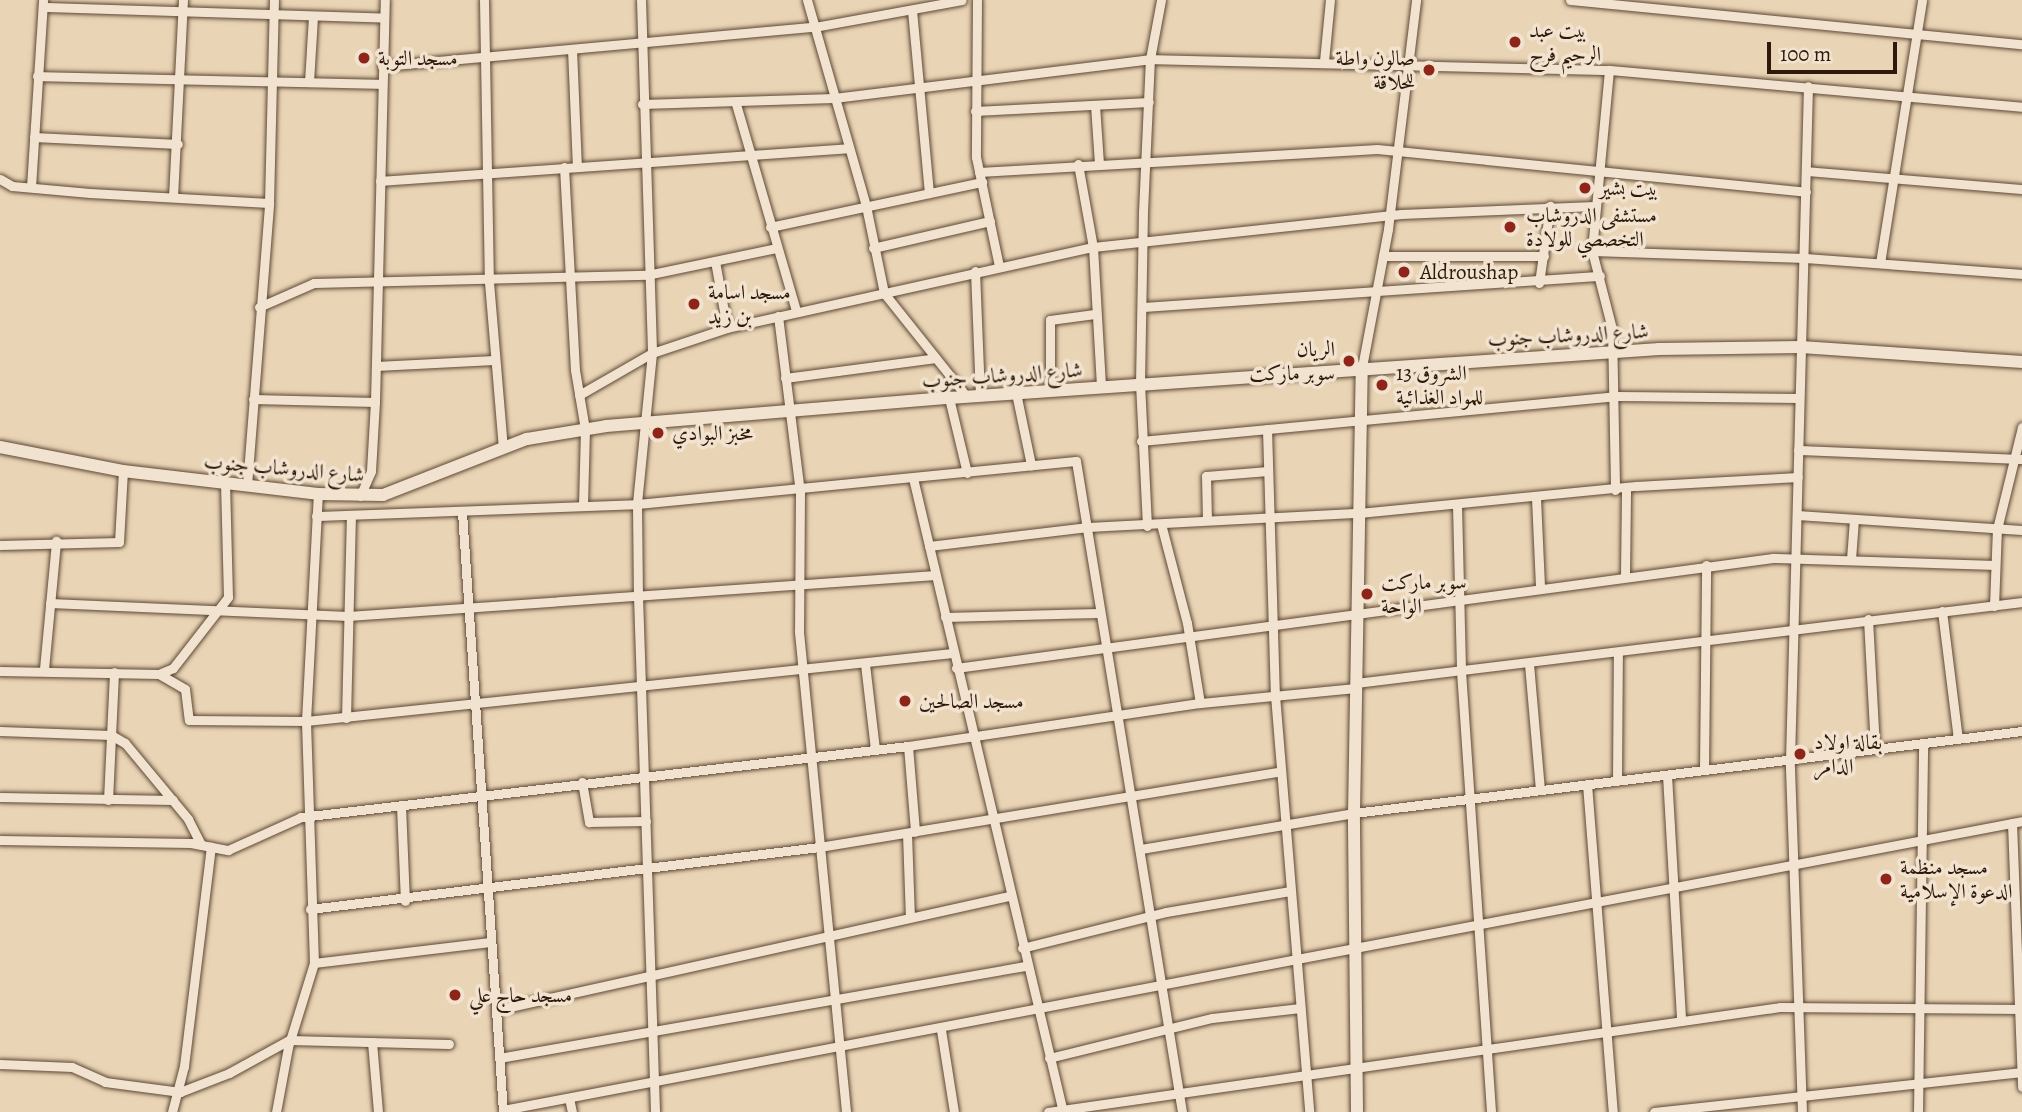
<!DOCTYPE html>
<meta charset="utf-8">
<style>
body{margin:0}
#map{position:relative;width:2022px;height:1112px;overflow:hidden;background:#e9d4b5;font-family:Alegreya,Amiri,serif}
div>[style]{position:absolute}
.roads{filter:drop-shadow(0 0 2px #5d4835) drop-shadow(0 0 2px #5d4835)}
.minor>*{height:9px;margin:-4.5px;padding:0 4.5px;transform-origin:4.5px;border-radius:4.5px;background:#f1e3cf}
.tertiary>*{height:12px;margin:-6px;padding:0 6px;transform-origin:6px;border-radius:6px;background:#f1e3cf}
.dots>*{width:19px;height:19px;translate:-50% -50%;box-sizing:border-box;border:4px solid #f1e3cf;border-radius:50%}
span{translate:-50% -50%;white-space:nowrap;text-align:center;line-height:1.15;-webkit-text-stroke:7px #f1e3cf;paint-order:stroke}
.poi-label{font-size:21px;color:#2e1a0a}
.left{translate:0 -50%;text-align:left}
.right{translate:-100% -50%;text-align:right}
.street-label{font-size:21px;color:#2e1a0a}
.scale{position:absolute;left:1767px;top:42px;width:130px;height:32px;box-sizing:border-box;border:4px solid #2e1a0a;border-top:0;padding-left:9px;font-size:21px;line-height:24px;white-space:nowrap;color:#2e1a0a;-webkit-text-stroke:5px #f1e3cf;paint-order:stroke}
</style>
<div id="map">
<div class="roads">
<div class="minor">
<i style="left:484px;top:0;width:282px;rotate:89deg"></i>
<i style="left:489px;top:282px;width:166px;rotate:85.2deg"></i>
<i style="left:641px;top:0;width:353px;rotate:88.2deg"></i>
<i style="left:652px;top:353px;width:152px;rotate:95.7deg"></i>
<i style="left:637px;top:504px;width:92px;rotate:89.4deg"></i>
<i style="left:638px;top:596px;width:516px;rotate:88.11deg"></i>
<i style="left:807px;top:0;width:214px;rotate:74deg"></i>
<i style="left:866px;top:206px;width:89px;rotate:78.3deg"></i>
<i style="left:884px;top:293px;width:133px;rotate:51.4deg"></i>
<i style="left:977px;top:0;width:157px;rotate:90.4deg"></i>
<i style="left:976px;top:157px;width:111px;rotate:78.1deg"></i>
<i style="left:1570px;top:0;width:454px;rotate:5.6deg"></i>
<i style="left:43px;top:7px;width:341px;rotate:1.8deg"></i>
<i style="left:912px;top:10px;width:184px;rotate:84.7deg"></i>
<i style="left:572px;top:49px;width:117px;rotate:87.6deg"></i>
<i style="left:1324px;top:61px;width:61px;rotate:-84.4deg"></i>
<i style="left:382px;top:66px;width:434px;rotate:-5.2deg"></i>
<i style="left:814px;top:27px;width:150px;rotate:-10.3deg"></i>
<i style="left:1609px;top:70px;width:182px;rotate:95.4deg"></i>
<i style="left:1592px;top:251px;width:81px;rotate:75.6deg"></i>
<i style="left:1612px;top:329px;width:161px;rotate:88.9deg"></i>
<i style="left:37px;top:76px;width:345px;rotate:1.3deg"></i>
<i style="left:309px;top:82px;width:65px;rotate:-86.5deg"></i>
<i style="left:642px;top:104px;width:192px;rotate:-1.8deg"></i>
<i style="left:834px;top:98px;width:318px;rotate:-7deg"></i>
<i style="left:1150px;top:59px;width:459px;rotate:1.4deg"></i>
<i style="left:1609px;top:70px;width:415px;rotate:5.1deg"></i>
<i style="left:736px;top:104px;width:216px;rotate:73.8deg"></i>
<i style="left:1095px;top:105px;width:58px;rotate:86.1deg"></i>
<i style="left:975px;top:111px;width:174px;rotate:-3deg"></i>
<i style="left:34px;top:137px;width:144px;rotate:2.8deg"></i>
<i style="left:1078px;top:164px;width:84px;rotate:79.8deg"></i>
<i style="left:1093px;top:247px;width:140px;rotate:86.7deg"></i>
<i style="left:564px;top:167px;width:203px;rotate:86.9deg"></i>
<i style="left:575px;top:370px;width:60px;rotate:80.4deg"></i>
<i style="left:585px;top:429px;width:75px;rotate:91.5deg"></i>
<i style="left:1806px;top:171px;width:217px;rotate:4.8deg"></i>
<i style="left:979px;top:172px;width:399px;rotate:-3.3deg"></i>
<i style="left:1377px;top:149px;width:431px;rotate:5.7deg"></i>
<i style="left:0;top:179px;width:14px;rotate:30deg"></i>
<i style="left:12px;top:186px;width:78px;rotate:5.1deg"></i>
<i style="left:90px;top:193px;width:179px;rotate:3.2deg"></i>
<i style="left:380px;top:181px;width:468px;rotate:-4deg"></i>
<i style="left:31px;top:187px;width:187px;rotate:-86.3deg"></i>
<i style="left:173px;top:197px;width:197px;rotate:-87.1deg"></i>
<i style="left:770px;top:227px;width:217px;rotate:-12deg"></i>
<i style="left:873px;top:248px;width:120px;rotate:-13deg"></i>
<i style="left:1592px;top:251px;width:213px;rotate:1.9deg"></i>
<i style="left:1805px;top:258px;width:218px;rotate:4.2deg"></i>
<i style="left:1383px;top:256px;width:161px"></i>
<i style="left:715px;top:261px;width:68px;rotate:79.8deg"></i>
<i style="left:1880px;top:263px;width:266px;rotate:-80.9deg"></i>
<i style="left:975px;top:271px;width:125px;rotate:87.7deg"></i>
<i style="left:1539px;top:283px;width:78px;rotate:-81.9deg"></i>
<i style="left:259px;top:307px;width:60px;rotate:-23.6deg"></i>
<i style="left:314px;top:283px;width:333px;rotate:-1.4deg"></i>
<i style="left:647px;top:275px;width:132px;rotate:-11.8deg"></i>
<i style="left:1144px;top:307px;width:457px;rotate:-3.9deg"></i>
<i style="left:778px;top:316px;width:177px;rotate:82.9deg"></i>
<i style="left:800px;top:492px;width:140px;rotate:90.4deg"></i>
<i style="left:799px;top:632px;width:482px;rotate:84.4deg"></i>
<i style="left:376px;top:366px;width:118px;rotate:-2.9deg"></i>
<i style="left:1362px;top:367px;width:140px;rotate:-79.3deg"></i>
<i style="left:1388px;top:229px;width:231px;rotate:-83deg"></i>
<i style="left:785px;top:378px;width:152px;rotate:-7.5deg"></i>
<i style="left:1050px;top:391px;width:71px;rotate:-90deg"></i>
<i style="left:1050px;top:320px;width:45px;rotate:-7.6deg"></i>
<i style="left:1016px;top:393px;width:74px;rotate:78.2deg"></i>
<i style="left:579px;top:395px;width:84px;rotate:-29.9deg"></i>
<i style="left:652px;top:353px;width:79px;rotate:-18.4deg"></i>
<i style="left:727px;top:328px;width:375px;rotate:-12.5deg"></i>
<i style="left:1093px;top:247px;width:310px;rotate:-6.1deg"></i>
<i style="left:1401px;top:214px;width:193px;rotate:-2.4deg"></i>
<i style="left:949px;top:398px;width:77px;rotate:76.5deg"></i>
<i style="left:253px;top:399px;width:122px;rotate:1.4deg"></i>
<i style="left:1267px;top:429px;width:266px;rotate:88.3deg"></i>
<i style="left:1275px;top:695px;width:418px;rotate:85.3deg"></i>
<i style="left:1141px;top:441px;width:476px;rotate:-5.4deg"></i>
<i style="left:1615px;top:396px;width:183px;rotate:0.6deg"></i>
<i style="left:1798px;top:450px;width:224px;rotate:2.3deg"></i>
<i style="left:913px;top:478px;width:652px;rotate:76.69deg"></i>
<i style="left:247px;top:485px;width:283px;rotate:-85.5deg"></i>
<i style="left:269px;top:203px;width:203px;rotate:-88.6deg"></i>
<i style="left:360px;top:496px;width:27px;rotate:-66deg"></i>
<i style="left:371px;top:471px;width:69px;rotate:-86.7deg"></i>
<i style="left:375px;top:402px;width:402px;rotate:-88.6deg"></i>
<i style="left:1536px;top:498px;width:89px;rotate:87.4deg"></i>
<i style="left:1457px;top:505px;width:166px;rotate:88.6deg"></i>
<i style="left:1461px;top:671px;width:442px;rotate:86.1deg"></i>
<i style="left:462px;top:512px;width:601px;rotate:86.09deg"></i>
<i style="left:1797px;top:515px;width:225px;rotate:3.8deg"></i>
<i style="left:316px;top:516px;width:321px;rotate:-2.1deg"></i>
<i style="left:637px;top:504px;width:441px;rotate:-5.6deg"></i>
<i style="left:1076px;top:461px;width:660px;rotate:80.75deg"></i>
<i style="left:1207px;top:520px;width:44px;rotate:-91.3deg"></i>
<i style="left:1206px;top:476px;width:62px;rotate:-4.6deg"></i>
<i style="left:1161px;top:524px;width:102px;rotate:75.3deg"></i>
<i style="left:1187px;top:623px;width:81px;rotate:80.8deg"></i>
<i style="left:1147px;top:526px;width:142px;rotate:-92.8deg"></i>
<i style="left:1140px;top:384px;width:172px;rotate:-89deg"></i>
<i style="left:1143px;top:212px;width:153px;rotate:-87.4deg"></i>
<i style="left:1150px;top:59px;width:60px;rotate:-79.4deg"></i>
<i style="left:0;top:545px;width:119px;rotate:-1.4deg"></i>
<i style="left:119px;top:542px;width:71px;rotate:-86.8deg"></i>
<i style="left:929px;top:546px;width:160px;rotate:-6.8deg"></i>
<i style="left:1088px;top:527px;width:271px;rotate:-3deg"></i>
<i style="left:1359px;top:513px;width:278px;rotate:-5.6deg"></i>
<i style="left:1636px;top:486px;width:162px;rotate:-3.2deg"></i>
<i style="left:1851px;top:559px;width:40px;rotate:-85.7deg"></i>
<i style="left:1625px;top:575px;width:88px;rotate:-89.3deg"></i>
<i style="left:50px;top:603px;width:298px;rotate:2.5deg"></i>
<i style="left:348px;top:616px;width:589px;rotate:-3.99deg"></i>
<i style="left:1994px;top:606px;width:77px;rotate:-87.8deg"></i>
<i style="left:1997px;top:529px;width:105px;rotate:-76.2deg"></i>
<i style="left:1942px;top:611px;width:129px;rotate:82.9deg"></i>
<i style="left:945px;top:617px;width:155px;rotate:-1.5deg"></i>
<i style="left:1868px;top:619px;width:130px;rotate:86.9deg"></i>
<i style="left:865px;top:664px;width:86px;rotate:83.3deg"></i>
<i style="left:1529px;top:664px;width:126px;rotate:85deg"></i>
<i style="left:956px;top:668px;width:824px;rotate:-7.67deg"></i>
<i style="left:1773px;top:558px;width:218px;rotate:1.8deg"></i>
<i style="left:44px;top:669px;width:129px;rotate:-84.6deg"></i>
<i style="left:0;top:671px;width:159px;rotate:1.1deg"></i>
<i style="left:159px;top:674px;width:15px;rotate:-23deg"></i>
<i style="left:173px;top:668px;width:90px;rotate:-52.2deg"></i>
<i style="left:228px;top:597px;width:114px;rotate:-91.5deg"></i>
<i style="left:159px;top:674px;width:30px;rotate:30deg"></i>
<i style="left:185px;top:689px;width:31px;rotate:83deg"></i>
<i style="left:189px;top:720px;width:117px;rotate:0.5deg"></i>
<i style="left:306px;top:721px;width:650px;rotate:-6.01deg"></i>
<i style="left:1356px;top:683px;width:671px;rotate:-6.93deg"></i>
<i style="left:346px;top:718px;width:202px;rotate:-88.6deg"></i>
<i style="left:0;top:731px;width:111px;rotate:2.1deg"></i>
<i style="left:111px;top:735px;width:16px;rotate:30deg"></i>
<i style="left:125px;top:743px;width:99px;rotate:50.3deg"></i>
<i style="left:188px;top:819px;width:29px;rotate:63deg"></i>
<i style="left:908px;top:746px;width:86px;rotate:85.3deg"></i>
<i style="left:1704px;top:770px;width:205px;rotate:-89.4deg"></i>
<i style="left:1667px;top:775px;width:246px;rotate:86.7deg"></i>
<i style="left:1617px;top:781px;width:128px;rotate:-89.6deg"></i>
<i style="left:582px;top:782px;width:41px;rotate:80.1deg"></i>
<i style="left:589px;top:822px;width:57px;rotate:-1deg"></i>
<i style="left:1587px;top:784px;width:329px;rotate:85.5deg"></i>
<i style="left:0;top:797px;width:173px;rotate:1deg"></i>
<i style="left:108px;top:800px;width:128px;rotate:-87.3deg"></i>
<i style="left:401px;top:806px;width:95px;rotate:87.6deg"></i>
<i style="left:2012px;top:823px;width:264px;rotate:87.8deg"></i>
<i style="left:907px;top:833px;width:84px;rotate:88deg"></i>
<i style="left:0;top:840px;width:191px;rotate:0.9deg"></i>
<i style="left:191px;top:843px;width:38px;rotate:11deg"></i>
<i style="left:228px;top:850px;width:80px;rotate:-24.3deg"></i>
<i style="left:301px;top:817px;width:611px;rotate:-6.67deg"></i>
<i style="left:908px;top:746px;width:295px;rotate:-8.4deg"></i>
<i style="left:1200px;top:703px;width:157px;rotate:-5.5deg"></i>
<i style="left:1141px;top:849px;width:216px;rotate:-9.6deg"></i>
<i style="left:1354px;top:813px;width:673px;rotate:-7deg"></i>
<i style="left:310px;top:909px;width:513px;rotate:-6.94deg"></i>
<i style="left:819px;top:847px;width:468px;rotate:-9.3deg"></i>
<i style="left:1022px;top:948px;width:148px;rotate:-14deg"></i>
<i style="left:1166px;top:912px;width:126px;rotate:-9.6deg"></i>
<i style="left:314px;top:963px;width:177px;rotate:-6.8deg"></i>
<i style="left:496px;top:1010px;width:526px;rotate:-12.53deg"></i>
<i style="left:941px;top:1030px;width:83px;rotate:81deg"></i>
<i style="left:372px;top:1042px;width:70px;rotate:85.1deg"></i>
<i style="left:499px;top:1058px;width:534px;rotate:-9.92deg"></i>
<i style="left:1049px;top:1058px;width:168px;rotate:-13.8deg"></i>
<i style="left:1212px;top:1018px;width:89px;rotate:-6.5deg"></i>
<i style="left:0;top:1064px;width:72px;rotate:2.4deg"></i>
<i style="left:72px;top:1067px;width:36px;rotate:24deg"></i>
<i style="left:105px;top:1082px;width:76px;rotate:7.6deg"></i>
<i style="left:180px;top:1092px;width:53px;rotate:-21.2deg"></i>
<i style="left:229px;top:1073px;width:68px;rotate:-28.8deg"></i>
<i style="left:289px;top:1040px;width:160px;rotate:1.4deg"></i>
<i style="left:569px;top:1098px;width:14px;rotate:78deg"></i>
<i style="left:503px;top:1110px;width:1546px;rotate:-10.77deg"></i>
<i style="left:172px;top:1112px;width:48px;rotate:-75.4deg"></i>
<i style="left:184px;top:1066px;width:221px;rotate:-83deg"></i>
<i style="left:276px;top:1112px;width:66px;rotate:-79.5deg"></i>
<i style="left:288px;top:1047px;width:88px;rotate:-72.8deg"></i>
<i style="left:314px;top:963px;width:242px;rotate:-91.9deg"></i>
<i style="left:306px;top:721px;width:227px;rotate:-87deg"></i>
<i style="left:1048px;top:1112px;width:739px;rotate:-8.16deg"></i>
<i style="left:1780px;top:1007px;width:242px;rotate:0.5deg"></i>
<i style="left:1654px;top:1112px;width:370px;rotate:-6.2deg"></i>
<i style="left:1802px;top:1112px;width:352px;rotate:-92deg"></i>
<i style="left:1790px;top:760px;width:674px;rotate:-88.47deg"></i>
<i style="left:1918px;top:1112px;width:368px;rotate:-89.2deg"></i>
</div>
<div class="tertiary">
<i style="left:0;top:447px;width:125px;rotate:11deg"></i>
<i style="left:123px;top:471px;width:196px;rotate:6.7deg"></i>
<i style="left:318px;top:494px;width:65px;rotate:0.9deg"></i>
<i style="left:383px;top:495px;width:155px;rotate:-21.3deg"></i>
<i style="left:527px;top:439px;width:80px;rotate:-9.3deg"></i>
<i style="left:606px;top:426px;width:344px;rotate:-4.7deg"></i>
<i style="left:949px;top:398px;width:712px;rotate:-3.95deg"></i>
<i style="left:1659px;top:349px;width:142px;rotate:-0.8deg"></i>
<i style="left:1801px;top:347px;width:222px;rotate:3.9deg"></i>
<i style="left:1357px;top:1112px;width:299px;rotate:-90.6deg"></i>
<i style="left:1354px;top:813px;width:446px;rotate:-89deg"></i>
</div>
</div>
<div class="dots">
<i style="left:1515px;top:42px;background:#8f2418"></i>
<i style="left:364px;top:58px;background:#8f2418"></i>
<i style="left:1429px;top:70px;background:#8f2418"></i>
<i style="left:1585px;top:188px;background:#8f2418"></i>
<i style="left:1510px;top:227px;background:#8f2418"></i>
<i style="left:1404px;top:272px;background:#8f2418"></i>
<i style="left:694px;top:304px;background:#8f2418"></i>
<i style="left:1349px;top:361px;background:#8f2418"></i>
<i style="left:1382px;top:385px;background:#8f2418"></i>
<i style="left:658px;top:433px;background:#8f2418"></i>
<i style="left:1367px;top:594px;background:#8f2418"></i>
<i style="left:905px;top:701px;background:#8f2418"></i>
<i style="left:1800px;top:754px;background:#8f2418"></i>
<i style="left:1886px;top:879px;background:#8f2418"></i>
<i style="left:455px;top:995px;background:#8f2418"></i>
</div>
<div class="poi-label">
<span class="left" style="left:1529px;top:42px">بيت عبد<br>الرحيم فرح</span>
<span class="left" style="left:378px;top:58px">مسجد التوبة</span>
<span class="right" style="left:1415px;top:70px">صالون واطة<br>للحلاقة</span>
<span class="left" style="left:1599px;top:188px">بيت بشير</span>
<span class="left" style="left:1526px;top:227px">مستشفى الدروشاب<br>التخصصي للولادة</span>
<span class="left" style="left:1420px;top:272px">Aldroushap</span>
<span class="left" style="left:708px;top:304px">مسجد اسامة<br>بن زيد</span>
<span class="right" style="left:1335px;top:361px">الريان<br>سوبر ماركت</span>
<span class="left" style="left:1396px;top:385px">الشروق 13<br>للمواد الغذائية</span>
<span class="left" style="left:672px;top:433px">مخبز البوادي</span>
<span class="left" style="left:1381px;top:594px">سوبر ماركت<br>الواحة</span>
<span class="left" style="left:919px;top:701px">مسجد الصالحين</span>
<span class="left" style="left:1814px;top:754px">بقالة اولاد<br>الدامر</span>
<span class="left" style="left:1900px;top:879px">مسجد منظمة<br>الدعوة الإسلامية</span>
<span class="left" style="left:469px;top:995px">مسجد حاج علي</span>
</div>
<div class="street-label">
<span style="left:1568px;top:335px;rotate:-3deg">شارع الدروشاب جنوب</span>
<span style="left:1002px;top:375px;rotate:-4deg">شارع الدروشاب جنوب</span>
<span style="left:284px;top:468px;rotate:5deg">شارع الدروشاب جنوب</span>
</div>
<div class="scale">100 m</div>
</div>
